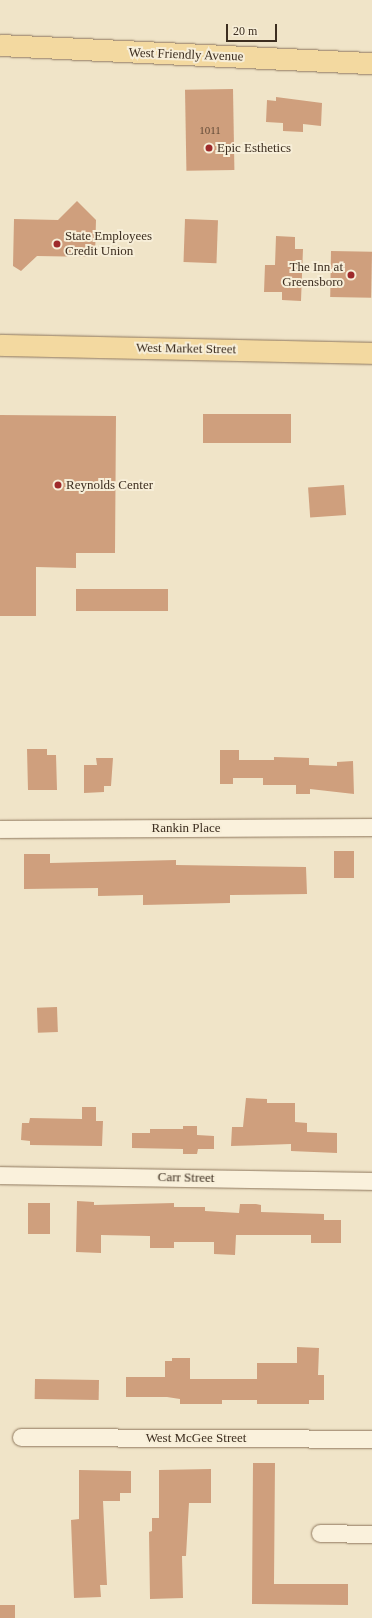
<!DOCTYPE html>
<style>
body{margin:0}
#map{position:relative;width:372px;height:1618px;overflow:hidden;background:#f0e4c8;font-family:Georgia,serif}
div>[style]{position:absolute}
.building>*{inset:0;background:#cf9f7d;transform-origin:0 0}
.roads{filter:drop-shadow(0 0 1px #8d765c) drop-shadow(0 0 1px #8d765c)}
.minor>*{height:17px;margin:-8.5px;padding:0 8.5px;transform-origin:8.5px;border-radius:8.5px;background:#faf1dc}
.major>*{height:21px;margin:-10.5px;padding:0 10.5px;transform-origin:10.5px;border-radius:10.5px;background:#f3d9a0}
.dots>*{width:11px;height:11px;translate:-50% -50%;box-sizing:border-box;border:2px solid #f7eed8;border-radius:50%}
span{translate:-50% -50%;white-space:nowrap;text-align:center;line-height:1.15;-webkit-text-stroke:4px #f7eed8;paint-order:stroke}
.number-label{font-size:11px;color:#624a37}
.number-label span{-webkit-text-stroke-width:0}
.street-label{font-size:13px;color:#3d2e20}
.poi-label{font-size:13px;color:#3d2e20}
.left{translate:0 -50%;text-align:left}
.right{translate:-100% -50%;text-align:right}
.scale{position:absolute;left:226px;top:24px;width:51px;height:18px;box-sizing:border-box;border:2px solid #3d2e20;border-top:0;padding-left:5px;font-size:12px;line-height:14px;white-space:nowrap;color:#3d2e20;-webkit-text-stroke:3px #f7eed8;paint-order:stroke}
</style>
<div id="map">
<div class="building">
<i style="left:233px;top:89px;width:81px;height:48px;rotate:89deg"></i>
<i style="clip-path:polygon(276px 97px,322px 103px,321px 126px,303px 124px,303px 132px,283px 131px,283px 123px,266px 122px,267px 100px,276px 101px)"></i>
<i style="clip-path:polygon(77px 201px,96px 220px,95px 257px,37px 256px,21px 271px,13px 266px,14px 219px,58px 220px)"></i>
<i style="left:185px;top:219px;width:33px;height:43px;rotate:2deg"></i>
<i style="clip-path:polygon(276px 236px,295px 237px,295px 249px,303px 249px,301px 301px,282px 300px,282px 292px,264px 292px,265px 265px,275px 265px)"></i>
<i style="left:331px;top:251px;width:41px;height:46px;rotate:1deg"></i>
<i style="left:203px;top:414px;width:88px;height:29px"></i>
<i style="clip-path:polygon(0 415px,116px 416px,115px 553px,76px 553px,76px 568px,36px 567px,36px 616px,0 616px)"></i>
<i style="left:344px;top:485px;width:30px;height:36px;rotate:86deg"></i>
<i style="left:76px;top:589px;width:92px;height:22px"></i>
<i style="clip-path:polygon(27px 749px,47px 749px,47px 755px,56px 755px,57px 790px,28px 790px)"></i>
<i style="clip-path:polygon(220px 750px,239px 750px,239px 760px,274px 760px,274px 757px,309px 758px,309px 765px,337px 766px,337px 762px,353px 761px,354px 794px,310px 789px,310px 794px,296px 794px,296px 785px,263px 785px,263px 778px,233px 778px,233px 784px,220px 784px)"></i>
<i style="clip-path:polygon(96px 758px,113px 758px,111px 786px,104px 786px,104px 792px,84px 793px,84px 765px,97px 765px)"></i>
<i style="left:334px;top:851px;width:20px;height:27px"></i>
<i style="clip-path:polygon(24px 854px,50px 854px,50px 863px,176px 860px,176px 865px,306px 867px,307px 894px,230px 895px,230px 903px,143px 905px,143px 895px,98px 896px,98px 888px,24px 889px)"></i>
<i style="left:57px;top:1007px;width:25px;height:20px;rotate:88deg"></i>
<i style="clip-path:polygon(246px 1098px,267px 1099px,267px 1103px,295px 1103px,295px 1122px,307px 1123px,307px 1132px,337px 1133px,337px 1153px,291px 1151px,291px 1144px,231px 1146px,232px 1127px,243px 1127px)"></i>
<i style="clip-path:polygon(82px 1107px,96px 1107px,96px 1121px,103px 1121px,102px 1146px,30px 1145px,30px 1141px,21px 1140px,22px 1123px,29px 1123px,30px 1118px,82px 1119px)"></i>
<i style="clip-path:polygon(183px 1126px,197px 1126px,197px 1135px,214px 1136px,214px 1149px,198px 1149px,197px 1154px,183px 1154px,183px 1149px,132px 1148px,132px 1133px,150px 1133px,150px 1129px,183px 1129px)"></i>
<i style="clip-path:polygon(77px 1201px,94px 1202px,94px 1205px,174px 1203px,174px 1207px,205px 1207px,205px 1211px,239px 1213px,240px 1204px,256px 1204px,261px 1205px,261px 1212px,324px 1214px,324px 1220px,341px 1220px,341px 1243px,311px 1243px,311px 1235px,236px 1235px,235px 1255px,214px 1254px,214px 1242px,174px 1242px,174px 1248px,150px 1248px,150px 1236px,101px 1235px,101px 1253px,76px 1252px)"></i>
<i style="left:28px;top:1203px;width:22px;height:31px"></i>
<i style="clip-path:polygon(297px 1347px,319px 1348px,318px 1375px,324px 1375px,324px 1400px,309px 1400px,309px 1404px,257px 1404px,257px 1400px,222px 1400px,222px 1404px,180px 1404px,180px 1399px,167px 1397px,126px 1397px,126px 1377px,165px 1377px,165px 1361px,172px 1361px,172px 1358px,190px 1358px,190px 1379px,257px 1379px,257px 1363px,297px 1363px)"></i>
<i style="left:35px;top:1379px;width:64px;height:20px;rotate:1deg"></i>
<i style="clip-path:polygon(253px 1463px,275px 1463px,274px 1584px,348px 1584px,348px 1605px,252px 1604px)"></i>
<i style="clip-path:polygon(211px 1469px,211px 1503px,189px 1503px,186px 1556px,182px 1556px,183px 1598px,150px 1599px,149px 1532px,152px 1531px,152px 1518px,159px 1518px,159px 1470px)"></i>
<i style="clip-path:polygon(79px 1470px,131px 1471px,131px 1493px,120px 1493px,120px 1501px,103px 1501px,107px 1585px,100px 1585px,101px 1597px,74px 1598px,71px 1520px,79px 1519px)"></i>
<i style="left:0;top:1605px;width:15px;height:13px"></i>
</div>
<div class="roads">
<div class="minor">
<i style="left:0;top:829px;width:372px;rotate:-0.3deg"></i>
<i style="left:0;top:1175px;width:372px;rotate:0.9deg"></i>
<i style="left:21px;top:1437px;width:351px;rotate:0.3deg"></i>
<i style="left:320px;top:1533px;width:52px;rotate:1.1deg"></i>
</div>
<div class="major">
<i style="left:0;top:45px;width:372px;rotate:2.8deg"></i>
<i style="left:0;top:345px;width:372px;rotate:1.2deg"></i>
</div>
</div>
<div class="dots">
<i style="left:209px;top:148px;background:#9e2a2b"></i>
<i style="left:57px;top:244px;background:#9e2a2b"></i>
<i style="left:351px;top:275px;background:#9e2a2b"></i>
<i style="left:58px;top:485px;background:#9e2a2b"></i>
</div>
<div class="number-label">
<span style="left:210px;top:130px">1011</span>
</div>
<div class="street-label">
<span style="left:186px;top:55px;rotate:2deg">West Friendly Avenue</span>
<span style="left:186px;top:349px;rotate:1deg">West Market Street</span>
<span style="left:186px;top:828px">Rankin Place</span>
<span style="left:186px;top:1178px;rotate:1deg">Carr Street</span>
<span style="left:196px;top:1438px">West McGee Street</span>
</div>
<div class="poi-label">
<span class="left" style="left:217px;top:148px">Epic Esthetics</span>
<span class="left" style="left:65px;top:244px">State Employees<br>Credit Union</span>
<span class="right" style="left:343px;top:275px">The Inn at<br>Greensboro</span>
<span class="left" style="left:66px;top:485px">Reynolds Center</span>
</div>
<div class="scale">20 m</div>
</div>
